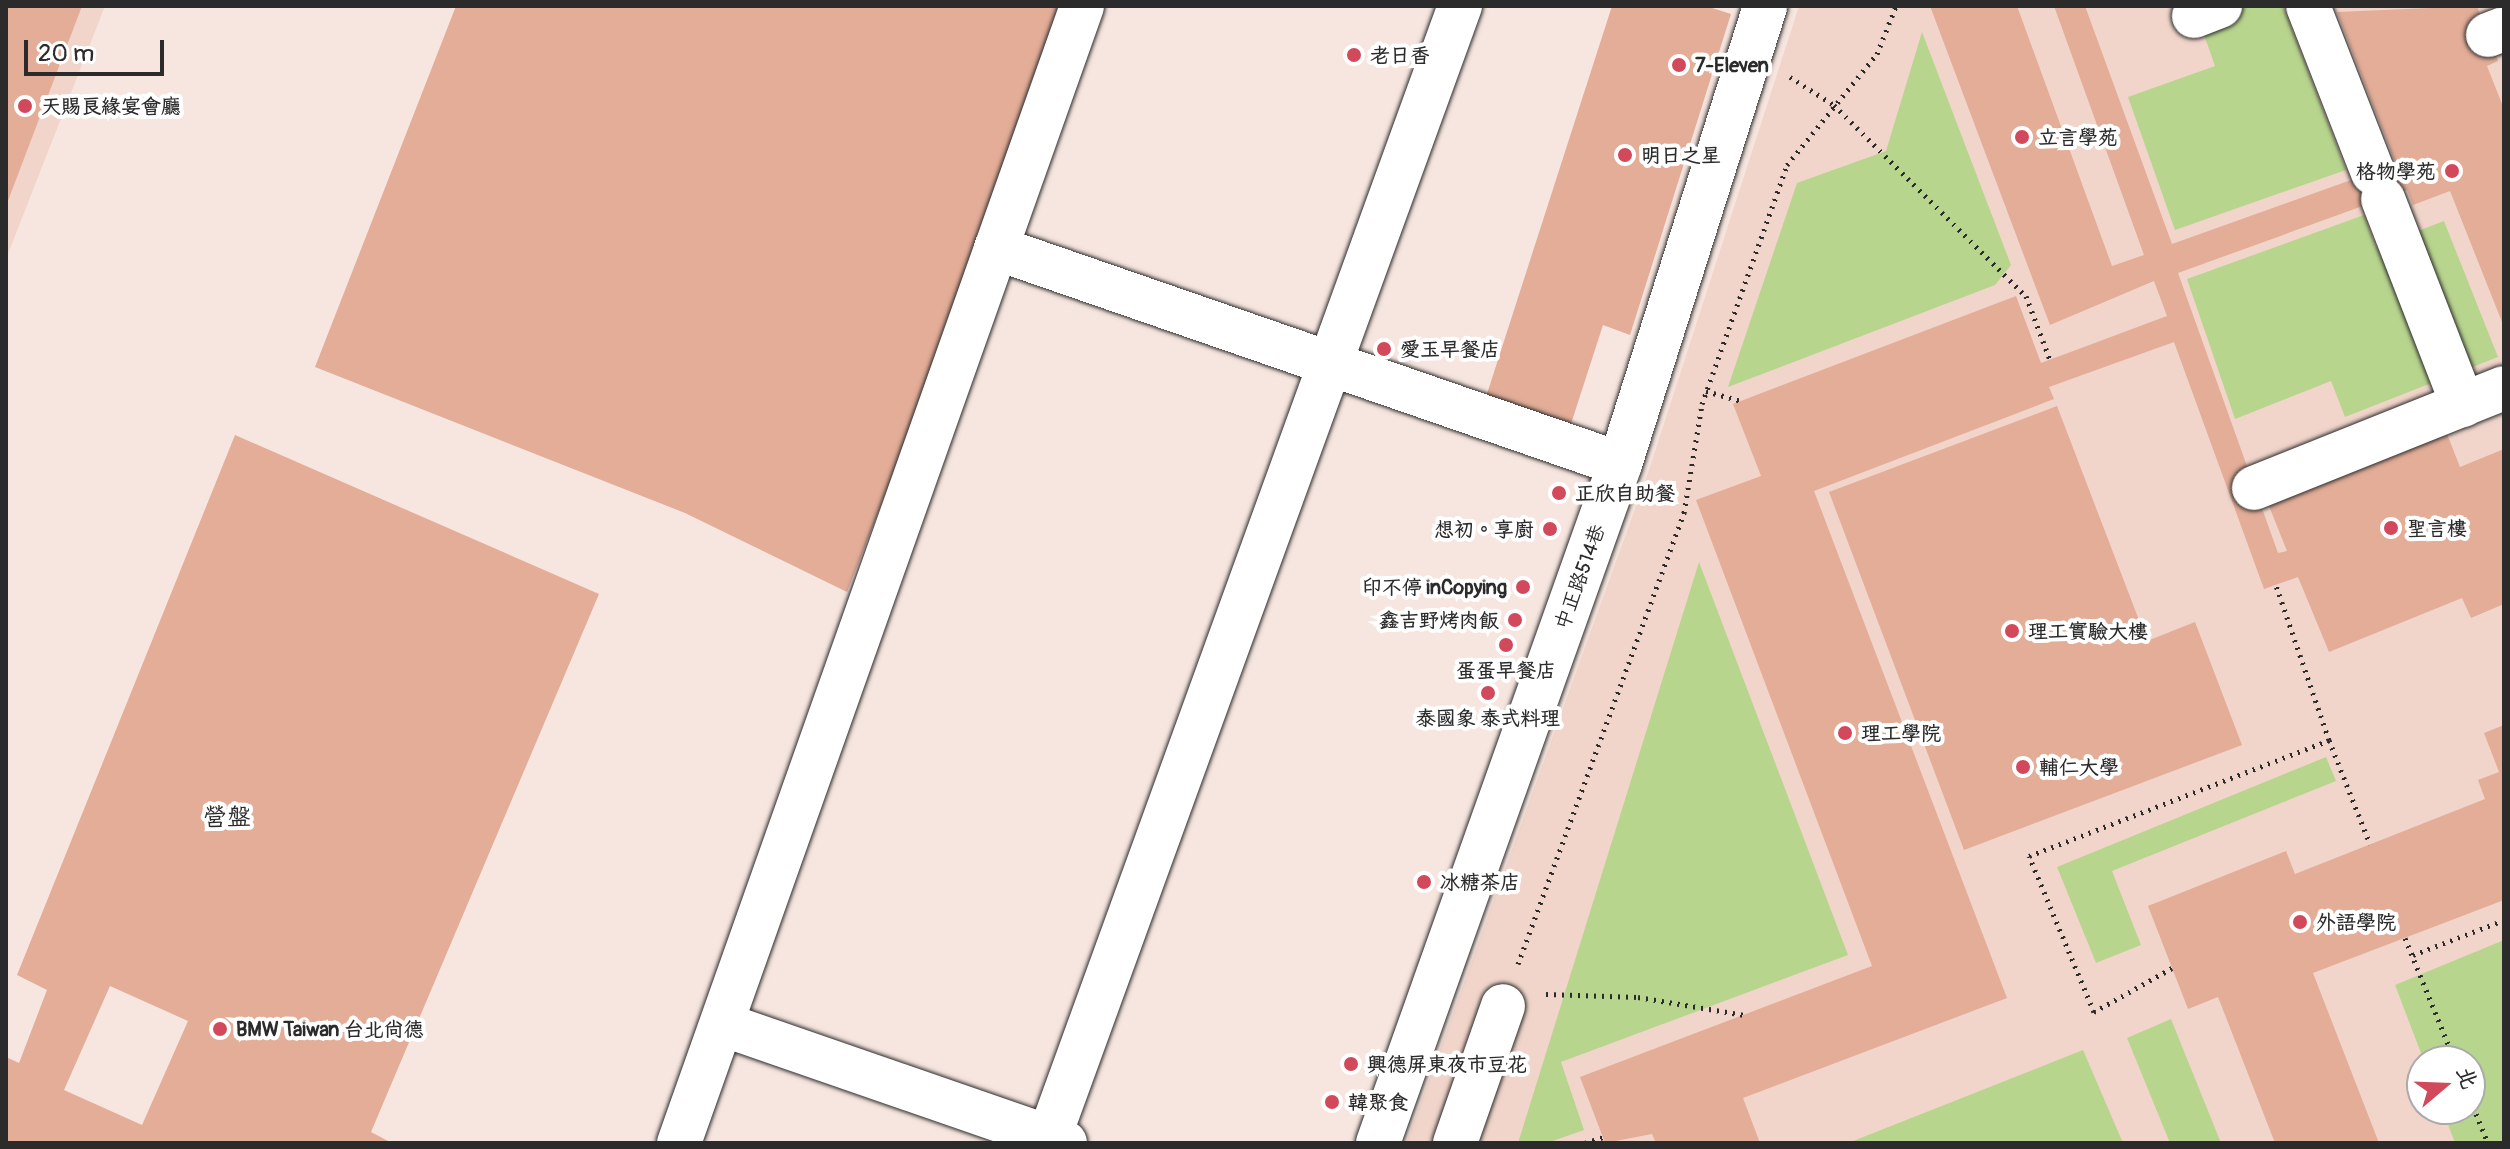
<!DOCTYPE html>
<meta charset="utf-8">
<style>
body{margin:0}
#map{position:relative;width:2510px;height:1149px;overflow:hidden;background:#f7e6e0;font-family:Pangolin,"LXGW WenKai TC",sans-serif}
div>[style]{position:absolute}
.built>*{inset:0;background:#f1d5ca}
.green>*{inset:0;background:#b8d58e}
.building>*{inset:0;background:#e3ad98}
.path>*{height:5px;margin-top:-2.5px;transform-origin:0;background:repeating-linear-gradient(90deg,#2b2b2b 0 2px,transparent 0 8px)}
.roads{filter:drop-shadow(0 0 2px #2b2b2b) drop-shadow(0 0 2px #2b2b2b)}
.minor>*{height:44px;margin:-22px;padding:0 22px;transform-origin:22px;border-radius:22px;background:#fff}
.dots>*{width:22px;height:22px;translate:-50% -50%;box-sizing:border-box;border:4px solid #fff;border-radius:50%}
span{translate:-50% -50%;white-space:nowrap;text-align:center;line-height:1.15;-webkit-text-stroke:8px #fff;paint-order:stroke}
.poi-label{font-size:20px;color:#2b2b2b;font-weight:700}
.left{translate:0 -50%;text-align:left}
.right{translate:-100% -50%;text-align:right}
.street-label{font-size:20px;color:#2b2b2b}
.quarter-label{font-size:24px;color:#2b2b2b}
.frame{position:absolute;inset:0;border:8px solid #2b2b2b;pointer-events:none}
.north{position:absolute;left:2406px;top:1045px;width:80px;height:80px;box-sizing:border-box;background:#fff;border:2px solid #aaa;border-radius:50%;rotate:71deg;font-size:22px;font-weight:700;line-height:32px;text-align:center;color:#2b2b2b}
.north::after{content:'';display:block;margin:auto;width:28px;height:36px;background:#d1495b;clip-path:polygon(50% 0,100% 100%,50% 72%,0 100%)}
.scale{position:absolute;left:24px;top:40px;width:140px;height:36px;box-sizing:border-box;border:4px solid #2b2b2b;border-top:0;padding-left:10px;font-size:24px;line-height:28px;white-space:nowrap;color:#2b2b2b;-webkit-text-stroke:6px #fff;paint-order:stroke}
</style>
<div id="map">
<div class="built">
<i style="clip-path:polygon(6px 6px,105px 6px,6px 259px)"></i>
<i style="clip-path:polygon(evenodd,1799px 6px,2504px 6px,2504px 1143px,1406px 1143px,1648px 473px,1799px 6px,2422px 1061px,2470px 1061px,2470px 1109px,2422px 1109px,2422px 1061px)"></i>
</div>
<div class="green">
<i style="clip-path:polygon(2194px 6px,2283px 6px,2346px 170px,2175px 230px,2128px 97px,2215px 66px)"></i>
<i style="clip-path:polygon(1922px 32px,2011px 265px,1995px 285px,1728px 387px,1797px 183px,1886px 151px)"></i>
<i style="clip-path:polygon(2364px 215px,2376px 247px,2444px 221px,2498px 357px,2345px 417px,2331px 381px,2235px 419px,2187px 279px)"></i>
<i style="clip-path:polygon(1699px 562px,1848px 955px,1561px 1062px,1584px 1130px,1547px 1143px,1518px 1143px)"></i>
<i style="clip-path:polygon(2326px 757px,2336px 781px,2112px 871px,2141px 945px,2096px 963px,2057px 867px)"></i>
<i style="clip-path:polygon(2504px 940px,2504px 1143px,2455px 1143px,2442px 1109px,2470px 1109px,2470px 1061px,2424px 1061px,2395px 985px)"></i>
<i style="clip-path:polygon(2171px 1019px,2221px 1143px,2170px 1143px,2127px 1038px)"></i>
<i style="clip-path:polygon(2083px 1050px,2123px 1143px,1848px 1143px)"></i>
</div>
<div class="building">
<i style="clip-path:polygon(6px 6px,82px 6px,6px 206px)"></i>
<i style="clip-path:polygon(456px 6px,1077px 6px,847px 592px,685px 513px,315px 367px)"></i>
<i style="clip-path:polygon(1612px 6px,1706px 6px,1731px 14px,1630px 335px,1603px 325px,1569px 430px,1485px 400px)"></i>
<i style="clip-path:polygon(1930px 6px,2017px 6px,2112px 266px,2144px 255px,2054px 6px,2085px 6px,2172px 244px,2396px 164px,2337px 12px,2477px 6px,2498px 61px,2487px 66px,2504px 109px,2504px 327px,2450px 191px,2413px 205px,2407px 190px,2178px 273px,2278px 553px,2287px 551px,2269px 506px,2447px 434px,2460px 467px,2504px 449px,2504px 604px,2471px 618px,2462px 598px,2329px 652px,2298px 577px,2264px 589px,2174px 342px,2049px 387px,2054px 399px,1814px 491px,2007px 998px,1743px 1098px,1760px 1143px,1656px 1143px,1652px 1134px,1605px 1143px,1580px 1077px,1872px 966px,1696px 500px,1761px 476px,1733px 404px,2016px 296px,2041px 363px,2167px 316px,2154px 281px,2050px 325px)"></i>
<i style="clip-path:polygon(2057px 406px,2147px 641px,2195px 622px,2242px 745px,1964px 850px,1829px 492px)"></i>
<i style="clip-path:polygon(evenodd,235px 435px,599px 594px,371px 1132px,392px 1143px,6px 1143px,6px 1057px,19px 1063px,47px 990px,17px 975px,235px 435px,110px 986px,188px 1021px,142px 1125px,64px 1090px,110px 986px)"></i>
<i style="clip-path:polygon(2504px 725px,2504px 900px,2313px 973px,2379px 1143px,2275px 1143px,2218px 997px,2188px 1009px,2148px 906px,2286px 851px,2295px 874px,2485px 799px,2478px 780px,2499px 772px,2484px 733px)"></i>
</div>
<div class="path">
<i style="left:1790px;top:77px;width:52px;rotate:32.5deg"></i>
<i style="left:1834px;top:105px;width:271px;rotate:44.9deg"></i>
<i style="left:2026px;top:296px;width:68px;rotate:69.4deg"></i>
<i style="left:1706px;top:391px;width:36px;rotate:16deg"></i>
<i style="left:2329px;top:740px;width:112px;rotate:68.5deg"></i>
<i style="left:2405px;top:938px;width:133px;rotate:67.9deg"></i>
<i style="left:2413px;top:955px;width:97px;rotate:-21deg"></i>
<i style="left:1518px;top:964px;width:481px;rotate:-69.8deg"></i>
<i style="left:1684px;top:513px;width:110px;rotate:-80.6deg"></i>
<i style="left:1702px;top:404px;width:254px;rotate:-70.4deg"></i>
<i style="left:1787px;top:165px;width:143px;rotate:-51deg"></i>
<i style="left:1877px;top:54px;width:52px;rotate:-68.4deg"></i>
<i style="left:2172px;top:968px;width:90px;rotate:150.6deg"></i>
<i style="left:2094px;top:1012px;width:169px;rotate:-112.6deg"></i>
<i style="left:2029px;top:856px;width:322px;rotate:-21.1deg"></i>
<i style="left:2329px;top:740px;width:164px;rotate:-108.9deg"></i>
<i style="left:1546px;top:994px;width:92px;rotate:1.9deg"></i>
<i style="left:1638px;top:997px;width:108px;rotate:9.6deg"></i>
<i style="left:2470px;top:1099px;width:48px;rotate:67.8deg"></i>
<i style="left:1585px;top:1143px;width:19px;rotate:-18deg"></i>
</div>
<div class="roads">
<div class="minor">
<i style="left:2308px;top:6px;width:179px;rotate:68.7deg"></i>
<i style="left:2194px;top:16px;width:28px;rotate:-21deg"></i>
<i style="left:2488px;top:35px;width:17px;rotate:-21deg"></i>
<i style="left:2383px;top:199px;width:221px;rotate:68.8deg"></i>
<i style="left:996px;top:248px;width:660px;rotate:19.09deg"></i>
<i style="left:2254px;top:488px;width:269px;rotate:-21.8deg"></i>
<i style="left:722px;top:1024px;width:363px;rotate:19.1deg"></i>
<i style="left:679px;top:1143px;width:1206px;rotate:-70.48deg"></i>
<i style="left:1047px;top:1143px;width:1210px;rotate:-70.04deg"></i>
<i style="left:1378px;top:1143px;width:721px;rotate:-70.38deg"></i>
<i style="left:1620px;top:464px;width:480px;rotate:-72.4deg"></i>
<i style="left:1455px;top:1143px;width:145px;rotate:-70.7deg"></i>
</div>
</div>
<div class="dots">
<i style="left:1354px;top:55px;background:#d1495b"></i>
<i style="left:1679px;top:65px;background:#d1495b"></i>
<i style="left:25px;top:106px;background:#d1495b"></i>
<i style="left:2022px;top:137px;background:#d1495b"></i>
<i style="left:1625px;top:155px;background:#d1495b"></i>
<i style="left:2452px;top:171px;background:#d1495b"></i>
<i style="left:1384px;top:349px;background:#d1495b"></i>
<i style="left:1559px;top:493px;background:#d1495b"></i>
<i style="left:2391px;top:528px;background:#d1495b"></i>
<i style="left:1550px;top:529px;background:#d1495b"></i>
<i style="left:1523px;top:587px;background:#d1495b"></i>
<i style="left:1515px;top:620px;background:#d1495b"></i>
<i style="left:2012px;top:631px;background:#d1495b"></i>
<i style="left:1506px;top:645px;background:#d1495b"></i>
<i style="left:1488px;top:693px;background:#d1495b"></i>
<i style="left:1845px;top:733px;background:#d1495b"></i>
<i style="left:2023px;top:767px;background:#d1495b"></i>
<i style="left:1424px;top:882px;background:#d1495b"></i>
<i style="left:2300px;top:922px;background:#d1495b"></i>
<i style="left:220px;top:1029px;background:#d1495b"></i>
<i style="left:1351px;top:1064px;background:#d1495b"></i>
<i style="left:1332px;top:1102px;background:#d1495b"></i>
</div>
<div class="poi-label">
<span class="left" style="left:1370px;top:55px">老日香</span>
<span class="left" style="left:1695px;top:65px">7-Eleven</span>
<span class="left" style="left:41px;top:106px">天賜良緣宴會廳</span>
<span class="left" style="left:2038px;top:137px">立言學苑</span>
<span class="left" style="left:1641px;top:155px">明日之星</span>
<span class="right" style="left:2436px;top:171px">格物學苑</span>
<span class="left" style="left:1400px;top:349px">愛玉早餐店</span>
<span class="left" style="left:1575px;top:493px">正欣自助餐</span>
<span class="left" style="left:2407px;top:528px">聖言樓</span>
<span class="right" style="left:1534px;top:529px">想初。享廚</span>
<span class="right" style="left:1507px;top:587px">印不停 inCopying</span>
<span class="right" style="left:1499px;top:620px">鑫吉野烤肉飯</span>
<span class="left" style="left:2028px;top:631px">理工實驗大樓</span>
<span style="left:1506px;top:670px">蛋蛋早餐店</span>
<span style="left:1488px;top:718px">泰國象 泰式料理</span>
<span class="left" style="left:1861px;top:733px">理工學院</span>
<span class="left" style="left:2039px;top:767px">輔仁大學</span>
<span class="left" style="left:1440px;top:882px">冰糖茶店</span>
<span class="left" style="left:2316px;top:922px">外語學院</span>
<span class="left" style="left:236px;top:1029px">BMW Taiwan 台北尚德</span>
<span class="left" style="left:1367px;top:1064px">興德屏東夜市豆花</span>
<span class="left" style="left:1348px;top:1102px">韓聚食</span>
</div>
<div class="street-label">
<span style="left:1580px;top:577px;rotate:-70deg">中正路514巷</span>
</div>
<div class="quarter-label">
<span style="left:227px;top:818px">營盤</span>
</div>
<div class="frame"></div>
<div class="north">北</div>
<div class="scale">20 m</div>
</div>
